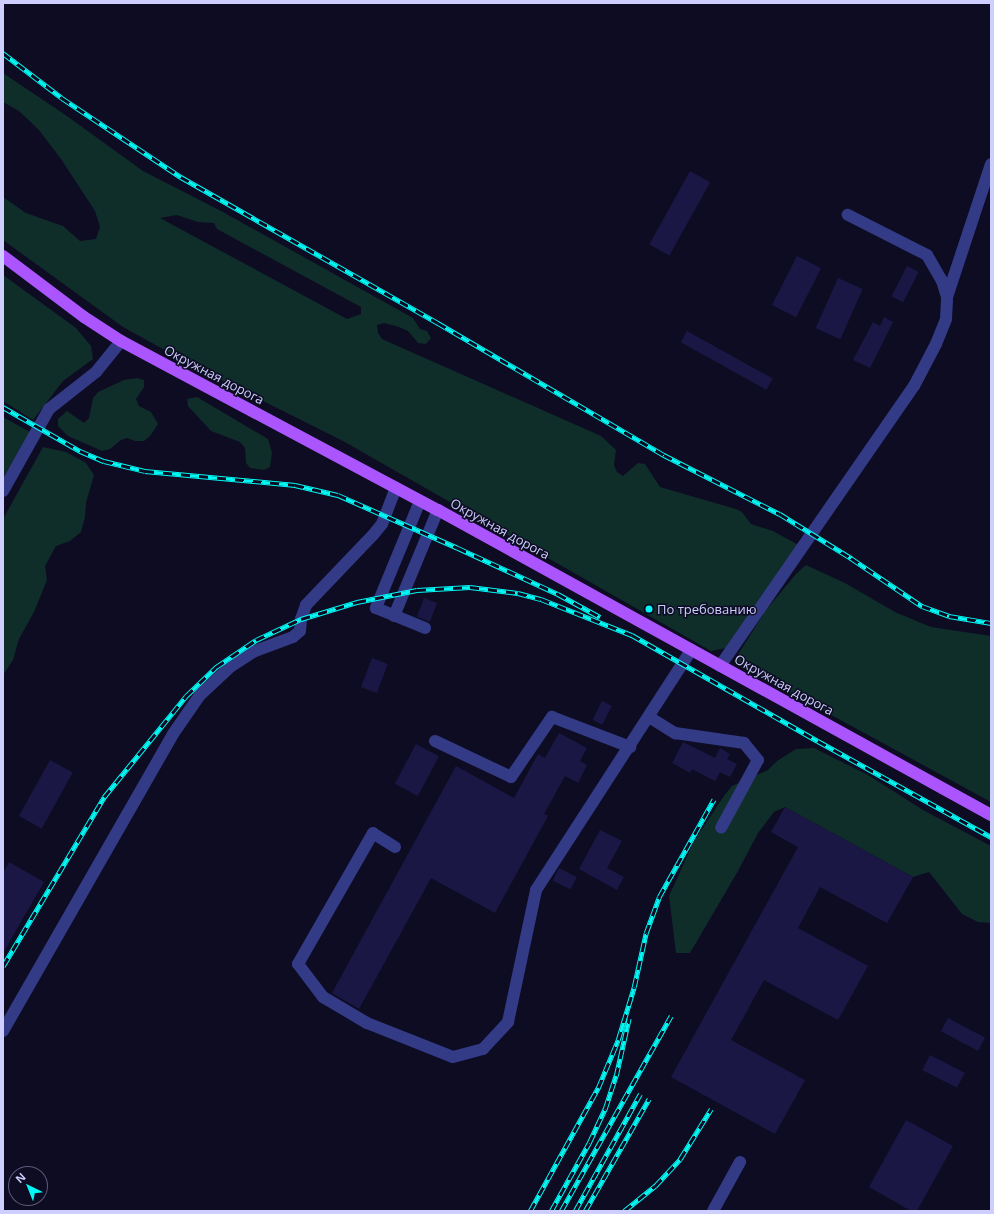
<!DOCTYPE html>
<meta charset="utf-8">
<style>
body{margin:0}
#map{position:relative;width:994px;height:1214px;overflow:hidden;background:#0d0c23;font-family:"Open Sans",sans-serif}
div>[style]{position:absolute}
.green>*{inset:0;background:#0f2d29}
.building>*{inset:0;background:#1a1745;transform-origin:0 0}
.minor>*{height:12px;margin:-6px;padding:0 6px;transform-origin:6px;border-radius:6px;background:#333a86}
.major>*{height:12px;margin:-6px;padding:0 6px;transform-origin:6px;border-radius:6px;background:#ab55ff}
.rail>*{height:4.5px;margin-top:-2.25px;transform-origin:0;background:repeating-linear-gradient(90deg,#0d0c23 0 9px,#00f9f4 0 18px);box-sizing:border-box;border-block:1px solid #00f9f4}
.dots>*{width:11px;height:11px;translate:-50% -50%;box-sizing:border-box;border:2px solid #0d0c23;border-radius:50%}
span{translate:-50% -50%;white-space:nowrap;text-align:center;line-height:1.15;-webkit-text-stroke:3px #0d0c23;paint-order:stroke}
.street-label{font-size:13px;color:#ceceff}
.poi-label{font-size:13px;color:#ceceff}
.left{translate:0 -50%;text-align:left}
.frame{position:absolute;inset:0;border:4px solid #ceceff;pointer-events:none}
.north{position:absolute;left:8px;top:1166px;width:40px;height:40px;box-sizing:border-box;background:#0d0c23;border:1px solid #5a5a7b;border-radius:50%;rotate:317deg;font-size:11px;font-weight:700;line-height:16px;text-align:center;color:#ceceff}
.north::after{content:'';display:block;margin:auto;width:14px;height:18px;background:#00f9f4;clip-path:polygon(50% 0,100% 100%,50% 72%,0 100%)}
</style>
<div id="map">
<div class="green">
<i style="clip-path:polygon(evenodd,3px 73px,67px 116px,143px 171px,223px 212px,413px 318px,420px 329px,427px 331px,431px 338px,426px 344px,418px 343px,408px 331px,399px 327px,384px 323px,377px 325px,378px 333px,382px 339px,601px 436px,616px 450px,614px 465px,617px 472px,623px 476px,638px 463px,645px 464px,660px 487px,736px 509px,742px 512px,751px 524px,773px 531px,800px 546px,731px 647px,711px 651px,343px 441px,199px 369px,123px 327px,3px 240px,3px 197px,26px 213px,63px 226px,80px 241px,96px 239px,100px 227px,95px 211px,61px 159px,39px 130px,19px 111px,3px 102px,3px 73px,177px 215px,198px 222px,214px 223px,217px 229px,361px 307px,361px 314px,347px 319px,160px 218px,177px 215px)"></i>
<i style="clip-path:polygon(3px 275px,76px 328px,91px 346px,93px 359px,63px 381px,33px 420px,3px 401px)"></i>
<i style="clip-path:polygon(137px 378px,144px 380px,144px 387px,136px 399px,139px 406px,151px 412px,158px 424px,150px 436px,144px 441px,135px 441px,127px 438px,121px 440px,110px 449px,102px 451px,68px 436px,58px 426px,58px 419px,67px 411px,84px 423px,89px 418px,93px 398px,98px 392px,124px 380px)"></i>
<i style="clip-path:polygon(197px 397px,268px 439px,272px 453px,270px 467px,264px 470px,250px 468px,246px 463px,245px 448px,240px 442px,211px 431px,188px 406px,187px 399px)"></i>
<i style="clip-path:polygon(3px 417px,30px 432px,3px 478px)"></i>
<i style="clip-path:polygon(43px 447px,66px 452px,86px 463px,94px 475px,86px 503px,85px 517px,81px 532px,70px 541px,56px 546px,45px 566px,47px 580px,34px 612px,19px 639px,13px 660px,3px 675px,3px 519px)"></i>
<i style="clip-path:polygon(806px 565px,845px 583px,895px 612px,931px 627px,991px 636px,991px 802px,736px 663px,735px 659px,766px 610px,796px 574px)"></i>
<i style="clip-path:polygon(814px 748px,868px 775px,923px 810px,991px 846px,991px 923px,978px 922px,962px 914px,929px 872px,913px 877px,785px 807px,774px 812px,758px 833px,738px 871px,690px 953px,676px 953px,669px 896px,694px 841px,724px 796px,732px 786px,768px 770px,777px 761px,796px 749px)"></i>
</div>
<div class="building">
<i style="left:690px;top:171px;width:23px;height:84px;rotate:29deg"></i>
<i style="left:797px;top:256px;width:27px;height:55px;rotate:27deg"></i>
<i style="left:907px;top:266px;width:13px;height:34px;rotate:27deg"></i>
<i style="left:838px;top:278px;width:27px;height:55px;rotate:24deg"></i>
<i style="clip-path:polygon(884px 317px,893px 322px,870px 368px,853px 360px,873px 322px,880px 326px)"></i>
<i style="left:687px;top:331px;width:98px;height:13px;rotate:29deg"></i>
<i style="left:424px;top:598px;width:14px;height:20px;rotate:21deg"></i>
<i style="left:372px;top:658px;width:17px;height:31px;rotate:21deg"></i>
<i style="left:602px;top:701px;width:11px;height:21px;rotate:27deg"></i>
<i style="clip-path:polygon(559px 733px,587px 748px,580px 761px,587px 765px,578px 783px,565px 776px,544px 814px,548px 816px,495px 913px,431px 878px,359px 1009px,332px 993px,456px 766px,514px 798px,538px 754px,545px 758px)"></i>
<i style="clip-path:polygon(683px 742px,715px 758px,720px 748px,730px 754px,727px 759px,737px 764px,730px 777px,720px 772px,715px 781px,692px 769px,690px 773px,672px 763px)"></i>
<i style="left:416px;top:744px;width:26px;height:45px;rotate:28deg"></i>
<i style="left:50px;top:760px;width:26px;height:64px;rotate:29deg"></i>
<i style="clip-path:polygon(785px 807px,913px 877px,887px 923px,820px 887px,798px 928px,868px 966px,838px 1020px,764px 980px,731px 1040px,805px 1080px,775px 1134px,671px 1077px,798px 847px,771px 832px)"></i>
<i style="clip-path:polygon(600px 830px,622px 841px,607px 868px,624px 877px,617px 890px,579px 869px)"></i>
<i style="clip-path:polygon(9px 862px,44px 882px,3px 953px,3px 873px)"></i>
<i style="left:559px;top:868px;width:20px;height:14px;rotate:27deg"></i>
<i style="left:948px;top:1018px;width:42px;height:15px;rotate:28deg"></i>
<i style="left:930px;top:1055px;width:39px;height:17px;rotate:27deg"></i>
<i style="clip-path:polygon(906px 1120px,953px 1146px,917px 1211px,911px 1211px,869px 1187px)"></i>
</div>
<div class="minor">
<i style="left:947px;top:297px;width:140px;rotate:-71.7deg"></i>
<i style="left:3px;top:491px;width:94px;rotate:-60.7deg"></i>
<i style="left:49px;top:409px;width:60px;rotate:-38.2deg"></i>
<i style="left:96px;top:372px;width:40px;rotate:-51deg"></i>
<i style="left:420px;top:501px;width:116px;rotate:112.4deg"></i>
<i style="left:376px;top:608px;width:53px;rotate:22.2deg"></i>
<i style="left:394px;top:616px;width:115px;rotate:-67.5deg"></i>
<i style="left:720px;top:666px;width:341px;rotate:-55.3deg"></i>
<i style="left:914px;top:386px;width:47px;rotate:-62.4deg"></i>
<i style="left:936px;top:344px;width:27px;rotate:-68deg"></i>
<i style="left:946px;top:319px;width:22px;rotate:-87deg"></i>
<i style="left:947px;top:297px;width:17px;rotate:-107deg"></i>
<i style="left:942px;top:281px;width:30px;rotate:-120deg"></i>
<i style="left:927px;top:255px;width:89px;rotate:-153.1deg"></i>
<i style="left:649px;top:717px;width:31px;rotate:32deg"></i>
<i style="left:675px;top:733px;width:70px;rotate:8.2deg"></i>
<i style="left:744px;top:743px;width:22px;rotate:51deg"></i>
<i style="left:758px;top:760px;width:77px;rotate:118.6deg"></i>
<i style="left:435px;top:741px;width:84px;rotate:25.3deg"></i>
<i style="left:511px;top:777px;width:73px;rotate:-55.7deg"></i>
<i style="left:552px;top:717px;width:84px;rotate:21deg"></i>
<i style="left:395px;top:847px;width:26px;rotate:-148deg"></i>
<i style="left:373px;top:833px;width:151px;rotate:119.8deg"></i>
<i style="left:298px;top:964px;width:41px;rotate:52.9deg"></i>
<i style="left:323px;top:997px;width:51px;rotate:30.6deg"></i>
<i style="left:367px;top:1023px;width:92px;rotate:21.6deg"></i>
<i style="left:453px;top:1057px;width:31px;rotate:-15deg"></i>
<i style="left:483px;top:1049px;width:37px;rotate:-47deg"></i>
<i style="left:508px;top:1022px;width:135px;rotate:-78deg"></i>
<i style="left:536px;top:890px;width:286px;rotate:-57.1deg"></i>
<i style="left:3px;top:1031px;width:342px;rotate:-60.2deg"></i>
<i style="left:173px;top:734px;width:47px;rotate:-55.3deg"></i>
<i style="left:200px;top:695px;width:41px;rotate:-43deg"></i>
<i style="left:230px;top:667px;width:30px;rotate:-33deg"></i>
<i style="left:255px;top:651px;width:40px;rotate:-20.2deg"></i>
<i style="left:293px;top:637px;width:9px;rotate:-41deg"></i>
<i style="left:300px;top:631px;width:12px;rotate:-85deg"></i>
<i style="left:301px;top:619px;width:15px;rotate:-70deg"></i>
<i style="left:306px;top:605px;width:97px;rotate:-46.3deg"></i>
<i style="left:373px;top:535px;width:14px;rotate:-51deg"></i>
<i style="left:382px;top:524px;width:39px;rotate:-69deg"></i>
<i style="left:713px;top:1211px;width:56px;rotate:-61.1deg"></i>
</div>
<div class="major">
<i style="left:3px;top:256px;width:101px;rotate:37deg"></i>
<i style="left:84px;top:317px;width:44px;rotate:33deg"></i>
<i style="left:121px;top:341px;width:359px;rotate:28.1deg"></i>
<i style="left:438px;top:510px;width:632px;rotate:28.88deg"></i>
</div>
<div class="rail">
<i style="left:3px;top:53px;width:74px;rotate:37.3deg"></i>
<i style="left:62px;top:98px;width:143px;rotate:33.6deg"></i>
<i style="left:181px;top:177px;width:296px;rotate:29.6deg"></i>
<i style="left:438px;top:323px;width:262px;rotate:30.3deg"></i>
<i style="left:664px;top:455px;width:130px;rotate:27deg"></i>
<i style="left:780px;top:514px;width:84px;rotate:31.8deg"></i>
<i style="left:851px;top:558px;width:86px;rotate:34.1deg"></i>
<i style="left:922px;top:606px;width:29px;rotate:20deg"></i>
<i style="left:949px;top:616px;width:43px;rotate:9.5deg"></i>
<i style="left:3px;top:407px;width:89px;rotate:29.7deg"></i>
<i style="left:80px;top:451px;width:26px;rotate:23deg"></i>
<i style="left:104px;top:461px;width:42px;rotate:13.7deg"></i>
<i style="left:145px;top:471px;width:151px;rotate:5.3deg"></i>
<i style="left:295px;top:485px;width:44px;rotate:13.1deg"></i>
<i style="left:338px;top:495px;width:131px;rotate:23.8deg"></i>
<i style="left:458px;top:548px;width:110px;rotate:24.7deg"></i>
<i style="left:558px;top:594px;width:48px;rotate:28.7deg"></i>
<i style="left:3px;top:966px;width:197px;rotate:-59.1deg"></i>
<i style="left:104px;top:797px;width:130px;rotate:-50.9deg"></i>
<i style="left:186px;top:696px;width:42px;rotate:-44deg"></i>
<i style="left:216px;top:667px;width:48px;rotate:-34deg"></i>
<i style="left:256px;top:640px;width:50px;rotate:-25deg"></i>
<i style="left:301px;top:619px;width:59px;rotate:-16.9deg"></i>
<i style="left:357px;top:602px;width:61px;rotate:-11.3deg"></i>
<i style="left:417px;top:590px;width:53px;rotate:-3.2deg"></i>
<i style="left:470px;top:587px;width:48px;rotate:7.1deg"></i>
<i style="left:518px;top:593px;width:24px;rotate:15deg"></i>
<i style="left:541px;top:599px;width:98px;rotate:21.6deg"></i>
<i style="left:632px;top:635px;width:214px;rotate:29.7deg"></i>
<i style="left:818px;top:741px;width:198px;rotate:29deg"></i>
<i style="left:530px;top:1211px;width:141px;rotate:-61.1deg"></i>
<i style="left:598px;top:1088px;width:52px;rotate:-67.4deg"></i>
<i style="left:618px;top:1040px;width:55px;rotate:-73.2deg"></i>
<i style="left:634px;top:987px;width:55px;rotate:-77.5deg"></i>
<i style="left:646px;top:933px;width:38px;rotate:-70deg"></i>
<i style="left:659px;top:897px;width:112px;rotate:-60.7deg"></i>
<i style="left:551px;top:1211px;width:78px;rotate:-60.8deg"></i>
<i style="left:589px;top:1143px;width:38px;rotate:-65deg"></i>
<i style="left:605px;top:1109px;width:35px;rotate:-72deg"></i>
<i style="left:616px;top:1076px;width:59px;rotate:-77.4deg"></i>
<i style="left:561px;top:1211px;width:224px;rotate:-60.6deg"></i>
<i style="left:575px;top:1211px;width:134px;rotate:-60.9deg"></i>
<i style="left:585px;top:1211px;width:129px;rotate:-60.3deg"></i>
<i style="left:624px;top:1211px;width:40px;rotate:-39deg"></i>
<i style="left:655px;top:1186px;width:37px;rotate:-47deg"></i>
<i style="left:680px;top:1159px;width:59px;rotate:-58.2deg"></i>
</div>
<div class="dots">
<i style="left:649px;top:609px;background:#00f9f4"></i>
</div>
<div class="street-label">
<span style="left:214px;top:375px;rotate:28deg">Окружная дорога</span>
<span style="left:500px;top:529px;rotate:29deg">Окружная дорога</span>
<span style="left:784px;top:685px;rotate:29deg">Окружная дорога</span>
</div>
<div class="poi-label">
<span class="left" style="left:657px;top:609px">По требованию</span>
</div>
<div class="frame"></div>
<div class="north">N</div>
</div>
